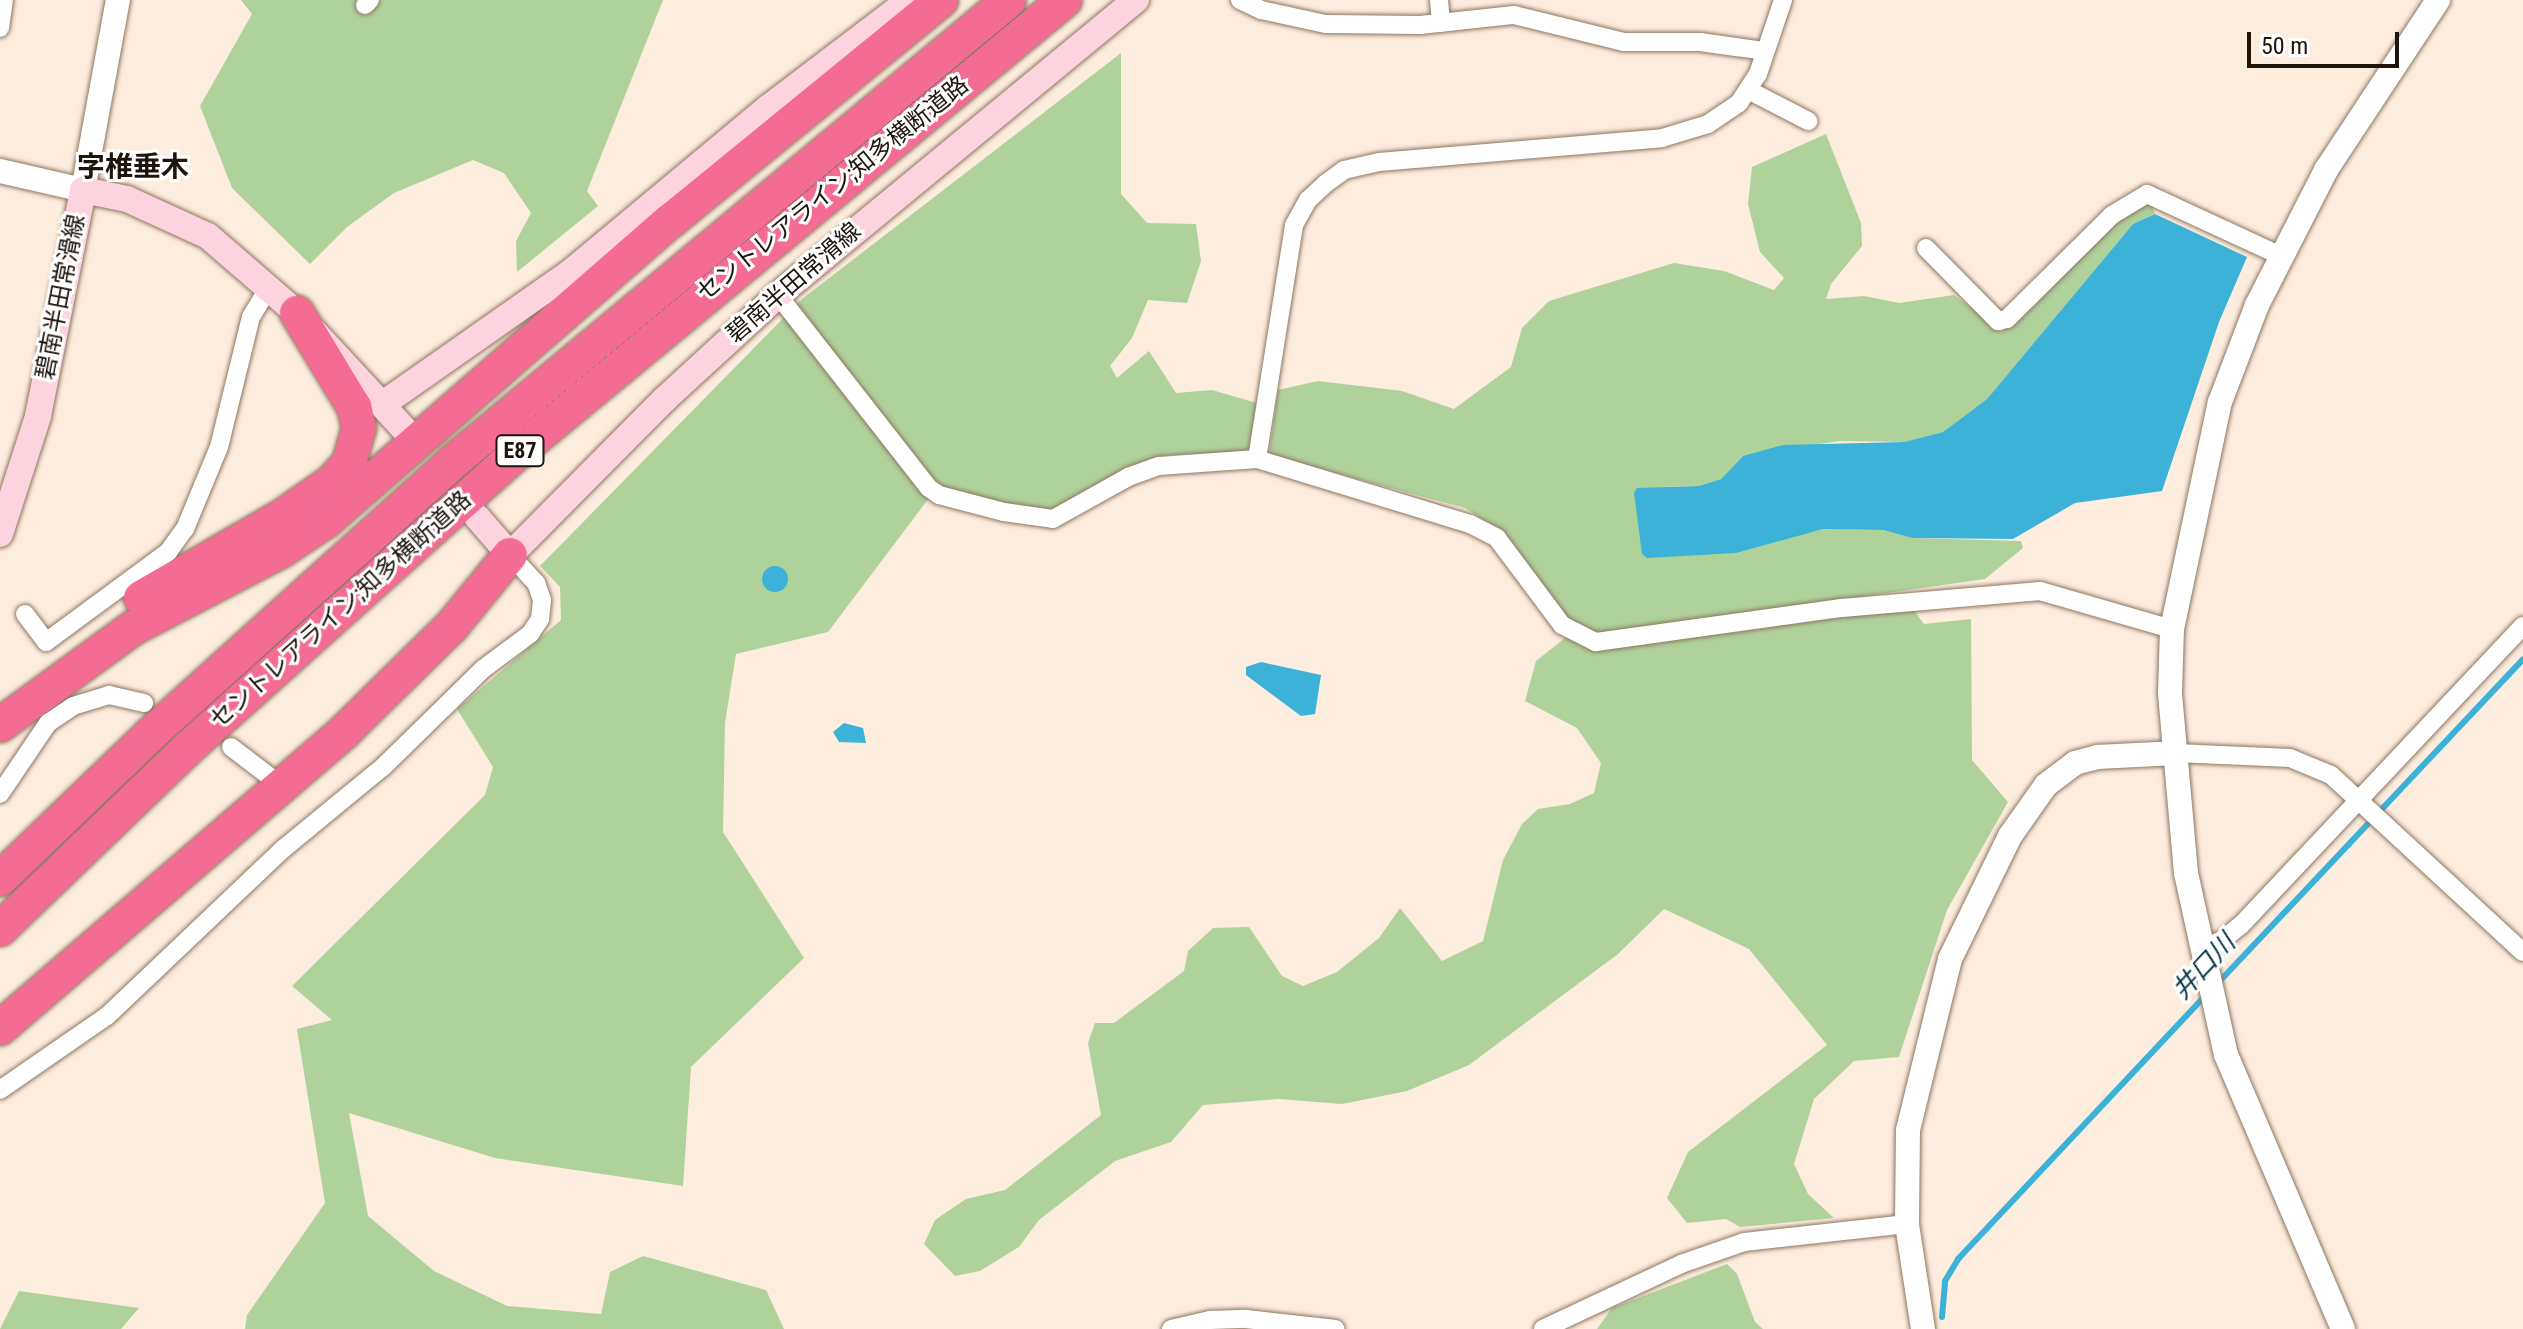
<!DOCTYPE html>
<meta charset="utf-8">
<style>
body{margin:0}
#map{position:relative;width:2523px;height:1329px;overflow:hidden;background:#fdedde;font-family:"Roboto Condensed","Noto Sans JP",sans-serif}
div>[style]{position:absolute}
.green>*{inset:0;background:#afd29b}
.water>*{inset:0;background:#3cb2d9}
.round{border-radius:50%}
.stream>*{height:6px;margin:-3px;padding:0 3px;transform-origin:3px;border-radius:3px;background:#3cb2d9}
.roads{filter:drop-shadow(0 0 2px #8d765f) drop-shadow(0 0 2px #8d765f)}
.minor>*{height:18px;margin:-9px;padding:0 9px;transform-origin:9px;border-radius:9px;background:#fff}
.tertiary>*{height:24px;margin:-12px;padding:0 12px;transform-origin:12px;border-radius:12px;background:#fff}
.secondary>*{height:26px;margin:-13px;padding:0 13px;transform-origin:13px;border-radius:13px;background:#fcd3df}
.motorway>*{height:34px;margin:-17px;padding:0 17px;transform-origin:17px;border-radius:17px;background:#f46c94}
span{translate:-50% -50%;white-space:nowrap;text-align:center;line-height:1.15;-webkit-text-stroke:6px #fff;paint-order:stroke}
.shield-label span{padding:2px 6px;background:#fff;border:2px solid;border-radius:6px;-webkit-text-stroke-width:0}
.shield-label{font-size:22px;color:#1d140c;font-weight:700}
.street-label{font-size:24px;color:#1d140c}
.water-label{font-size:26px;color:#003646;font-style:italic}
.quarter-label{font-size:28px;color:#1d140c;font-weight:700}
.scale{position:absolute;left:2247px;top:32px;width:152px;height:36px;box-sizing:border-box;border:4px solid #1d140c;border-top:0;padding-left:10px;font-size:24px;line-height:28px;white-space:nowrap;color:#1d140c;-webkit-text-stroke:6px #fff;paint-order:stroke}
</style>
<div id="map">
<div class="green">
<i style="clip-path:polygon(241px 0,663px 0,587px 191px,598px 206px,517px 272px,516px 241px,531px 213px,504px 173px,473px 160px,394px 193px,347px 227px,310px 264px,232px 188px,200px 106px,252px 14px)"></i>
<i style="clip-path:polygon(1121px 53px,1121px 194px,1147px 223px,1196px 224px,1201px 261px,1187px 303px,1148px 300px,1132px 338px,1110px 366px,1117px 378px,1149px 351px,1176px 393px,1212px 390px,1260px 404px,1248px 452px,1168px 455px,1127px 467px,1046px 515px,938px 486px,828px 632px,736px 654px,725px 723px,723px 832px,804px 958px,691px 1067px,683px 1186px,495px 1158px,349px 1113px,368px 1216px,434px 1271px,507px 1306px,601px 1314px,610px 1272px,643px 1256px,766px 1290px,784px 1329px,245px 1329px,247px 1315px,325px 1203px,297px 1029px,332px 1020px,292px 986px,485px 795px,493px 767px,457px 709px,561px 620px,560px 587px,540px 566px,802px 299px)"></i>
<i style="clip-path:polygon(1826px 134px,1861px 223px,1862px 246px,1831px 284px,1826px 299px,1864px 296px,1899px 303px,1954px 295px,2002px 332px,2121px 219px,2135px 207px,2152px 205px,2155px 214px,2133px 224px,1987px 399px,1943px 432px,1904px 442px,1839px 441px,1743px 456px,1721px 479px,1699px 486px,1660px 487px,1786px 538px,1823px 529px,1883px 530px,1912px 538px,2021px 541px,2023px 548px,1985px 579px,1602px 634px,1568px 622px,1502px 531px,1465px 508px,1269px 455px,1278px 390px,1318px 381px,1402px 391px,1454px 409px,1511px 367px,1522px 328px,1549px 301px,1674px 263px,1724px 271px,1774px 290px,1784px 278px,1760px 252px,1748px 204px,1752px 167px)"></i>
<i style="clip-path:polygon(1913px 609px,1924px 624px,1971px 619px,1972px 760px,2008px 802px,1947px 910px,1899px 1057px,1854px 1061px,1814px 1099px,1794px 1164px,1808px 1194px,1834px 1218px,1740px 1227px,1726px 1219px,1687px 1223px,1667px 1198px,1688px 1152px,1827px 1045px,1749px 949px,1664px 909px,1618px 954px,1469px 1065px,1407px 1091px,1342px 1104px,1279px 1099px,1203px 1105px,1171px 1142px,1115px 1161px,1039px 1220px,1019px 1247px,980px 1271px,955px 1276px,924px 1244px,935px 1220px,966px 1199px,1005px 1190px,1101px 1115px,1088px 1043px,1095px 1023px,1114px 1023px,1184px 971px,1188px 951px,1213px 928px,1249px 927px,1282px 976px,1303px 986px,1337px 972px,1379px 938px,1400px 908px,1442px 961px,1483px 941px,1503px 860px,1522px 824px,1538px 809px,1570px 804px,1594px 793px,1601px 763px,1577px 728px,1525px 701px,1536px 661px,1565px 638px,1717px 633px)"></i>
<i style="clip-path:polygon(1727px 1264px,1737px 1274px,1755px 1322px,1763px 1329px,1597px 1329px,1612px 1308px)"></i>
<i style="clip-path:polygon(19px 1291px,139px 1308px,121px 1329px,0 1329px)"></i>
</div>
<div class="water">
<i style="clip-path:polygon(2155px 214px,2247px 257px,2219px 322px,2162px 491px,2075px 503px,2013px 539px,1912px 538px,1883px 530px,1823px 529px,1736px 553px,1647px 558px,1642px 554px,1634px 493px,1637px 488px,1699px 486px,1721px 479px,1743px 456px,1783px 445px,1904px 442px,1943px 432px,1987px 399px,2133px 224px)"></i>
<i class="round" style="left:762px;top:566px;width:26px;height:26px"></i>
<i style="clip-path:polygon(1261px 662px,1321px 675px,1315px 714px,1301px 716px,1246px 675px,1246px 667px)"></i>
<i style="clip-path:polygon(844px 723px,863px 728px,866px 743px,839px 742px,833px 732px)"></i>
</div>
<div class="stream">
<i style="left:2217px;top:984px;width:446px;rotate:-46.7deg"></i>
<i style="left:1942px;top:1317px;width:36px;rotate:-85deg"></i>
<i style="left:1945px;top:1281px;width:26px;rotate:-59deg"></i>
<i style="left:1958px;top:1259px;width:362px;rotate:-46.8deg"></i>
</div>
<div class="roads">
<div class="minor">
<i style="left:1240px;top:0;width:23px;rotate:25deg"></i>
<i style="left:1261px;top:10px;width:66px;rotate:12.2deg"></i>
<i style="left:1326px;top:24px;width:94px;rotate:0.6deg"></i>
<i style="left:1420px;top:25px;width:95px;rotate:-6.1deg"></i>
<i style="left:1514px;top:15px;width:113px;rotate:13.8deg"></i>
<i style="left:1624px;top:42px;width:76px"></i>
<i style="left:1700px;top:42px;width:66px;rotate:7.9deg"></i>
<i style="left:1439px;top:0;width:23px;rotate:85deg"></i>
<i style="left:365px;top:5px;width:7px;rotate:-45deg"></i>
<i style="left:0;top:28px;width:28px;rotate:-82deg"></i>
<i style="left:1748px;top:90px;width:68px;rotate:27.3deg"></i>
<i style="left:1926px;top:248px;width:103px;rotate:45.4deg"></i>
<i style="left:1998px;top:321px;width:9px;rotate:-13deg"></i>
<i style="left:2007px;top:319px;width:148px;rotate:-44.7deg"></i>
<i style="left:2112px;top:215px;width:41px;rotate:-31deg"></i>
<i style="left:2147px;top:194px;width:145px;rotate:24.8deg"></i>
<i style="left:778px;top:295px;width:245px;rotate:52deg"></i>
<i style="left:929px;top:488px;width:12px;rotate:35deg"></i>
<i style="left:939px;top:495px;width:67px;rotate:14.7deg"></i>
<i style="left:1004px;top:512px;width:49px;rotate:8.1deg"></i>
<i style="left:1053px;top:519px;width:86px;rotate:-29.2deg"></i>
<i style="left:1128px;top:477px;width:33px;rotate:-20deg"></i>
<i style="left:1159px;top:466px;width:98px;rotate:-4.1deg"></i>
<i style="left:1257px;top:459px;width:223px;rotate:17deg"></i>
<i style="left:1470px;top:524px;width:30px;rotate:27deg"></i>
<i style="left:1497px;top:538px;width:109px;rotate:53.2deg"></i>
<i style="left:1562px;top:625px;width:38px;rotate:27deg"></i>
<i style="left:1596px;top:642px;width:248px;rotate:-7.9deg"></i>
<i style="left:1842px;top:608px;width:199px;rotate:-4.9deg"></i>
<i style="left:2040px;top:591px;width:137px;rotate:16.1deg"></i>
<i style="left:1257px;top:459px;width:237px;rotate:-81deg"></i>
<i style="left:1294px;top:225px;width:29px;rotate:-61deg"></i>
<i style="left:1308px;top:200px;width:23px;rotate:-43deg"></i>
<i style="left:1325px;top:184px;width:24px;rotate:-36deg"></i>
<i style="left:1344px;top:170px;width:36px;rotate:-13deg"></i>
<i style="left:1379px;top:162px;width:284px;rotate:-4.8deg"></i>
<i style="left:1662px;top:138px;width:48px;rotate:-16.9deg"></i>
<i style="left:1708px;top:124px;width:37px;rotate:-34deg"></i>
<i style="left:1739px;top:103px;width:35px;rotate:-57deg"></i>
<i style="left:1758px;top:74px;width:78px;rotate:-71.3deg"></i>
<i style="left:25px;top:614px;width:35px;rotate:53deg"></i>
<i style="left:46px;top:642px;width:152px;rotate:-36.4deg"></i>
<i style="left:168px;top:552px;width:29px;rotate:-54deg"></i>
<i style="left:185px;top:529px;width:89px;rotate:-67.5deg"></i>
<i style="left:219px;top:447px;width:134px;rotate:-76.2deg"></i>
<i style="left:251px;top:317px;width:35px;rotate:-59deg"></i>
<i style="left:231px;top:747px;width:64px;rotate:37.4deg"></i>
<i style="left:2176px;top:753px;width:114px;rotate:2.5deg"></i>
<i style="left:2290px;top:758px;width:44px;rotate:22.5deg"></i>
<i style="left:2331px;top:775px;width:261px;rotate:42.7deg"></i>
<i style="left:0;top:794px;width:86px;rotate:-55.9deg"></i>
<i style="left:48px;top:723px;width:30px;rotate:-34deg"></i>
<i style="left:73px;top:706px;width:38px;rotate:-17deg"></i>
<i style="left:109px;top:695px;width:36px;rotate:13deg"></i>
<i style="left:2203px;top:947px;width:19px;rotate:-18deg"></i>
<i style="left:2221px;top:941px;width:26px;rotate:-39deg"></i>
<i style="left:2241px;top:925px;width:411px;rotate:-46.7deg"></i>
<i style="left:0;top:1090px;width:130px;rotate:-34.7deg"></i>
<i style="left:107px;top:1016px;width:243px;rotate:-43.5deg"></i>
<i style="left:283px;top:849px;width:129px;rotate:-39.4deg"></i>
<i style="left:383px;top:767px;width:140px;rotate:-44.4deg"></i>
<i style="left:483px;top:669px;width:59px;rotate:-36.7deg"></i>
<i style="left:530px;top:634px;width:18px;rotate:-56deg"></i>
<i style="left:540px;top:619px;width:19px;rotate:-84deg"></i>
<i style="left:542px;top:600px;width:18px;rotate:-109deg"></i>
<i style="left:536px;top:583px;width:38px;rotate:-133deg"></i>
<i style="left:1171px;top:1329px;width:40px;rotate:-13deg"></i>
<i style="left:1210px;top:1320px;width:36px;rotate:-2deg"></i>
<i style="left:1246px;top:1319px;width:90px;rotate:6.4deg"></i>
<i style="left:1543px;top:1329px;width:153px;rotate:-25.2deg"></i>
<i style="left:1681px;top:1264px;width:67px;rotate:-19.2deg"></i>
<i style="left:1744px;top:1242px;width:164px;rotate:-6.3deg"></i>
</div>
<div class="tertiary">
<i style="left:0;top:171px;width:85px;rotate:12.9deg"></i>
<i style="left:83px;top:190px;width:193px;rotate:-79.6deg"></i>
<i style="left:1923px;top:1329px;width:106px;rotate:-98.7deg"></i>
<i style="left:1907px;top:1224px;width:94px;rotate:-89.4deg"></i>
<i style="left:1908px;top:1130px;width:176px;rotate:-76.2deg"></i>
<i style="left:1950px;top:959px;width:137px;rotate:-64deg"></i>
<i style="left:2010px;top:836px;width:62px;rotate:-54.8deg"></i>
<i style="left:2046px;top:785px;width:36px;rotate:-37deg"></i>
<i style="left:2075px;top:763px;width:24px;rotate:-15deg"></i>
<i style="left:2098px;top:757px;width:78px;rotate:-2.9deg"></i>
<i style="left:2343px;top:1329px;width:298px;rotate:-113.1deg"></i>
<i style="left:2226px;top:1055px;width:186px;rotate:-102.4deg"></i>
<i style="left:2186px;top:873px;width:182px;rotate:-95.1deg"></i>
<i style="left:2170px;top:692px;width:63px;rotate:-88.2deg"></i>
<i style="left:2172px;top:629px;width:232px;rotate:-78.1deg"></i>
<i style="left:2220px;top:402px;width:104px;rotate:-69.1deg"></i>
<i style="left:2257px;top:305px;width:152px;rotate:-62.9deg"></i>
<i style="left:2326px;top:170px;width:204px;rotate:-56.6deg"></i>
</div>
<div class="secondary">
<i style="left:383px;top:404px;width:230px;rotate:-35.1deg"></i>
<i style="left:571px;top:272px;width:256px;rotate:-39.8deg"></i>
<i style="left:768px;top:108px;width:178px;rotate:-37.3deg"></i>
<i style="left:477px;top:517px;width:50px;rotate:49deg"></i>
<i style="left:510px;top:555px;width:220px;rotate:-45.2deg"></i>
<i style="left:665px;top:399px;width:154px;rotate:-42.6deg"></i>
<i style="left:778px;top:295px;width:464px;rotate:-39.5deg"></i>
<i style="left:0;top:534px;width:124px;rotate:-72.1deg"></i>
<i style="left:38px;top:416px;width:230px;rotate:-78.7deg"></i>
<i style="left:83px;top:190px;width:45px;rotate:11.6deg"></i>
<i style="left:127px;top:199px;width:89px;rotate:24.6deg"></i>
<i style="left:208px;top:236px;width:118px;rotate:40.9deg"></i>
<i style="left:297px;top:313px;width:158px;rotate:47.3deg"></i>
</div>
<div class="motorway">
<i style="left:141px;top:598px;width:164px;rotate:-30deg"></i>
<i style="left:283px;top:516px;width:60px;rotate:-34.8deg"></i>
<i style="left:332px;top:482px;width:25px;rotate:-48deg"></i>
<i style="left:349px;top:463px;width:36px;rotate:-74deg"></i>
<i style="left:359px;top:428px;width:22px;rotate:-103deg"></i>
<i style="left:354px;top:407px;width:110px;rotate:-121.2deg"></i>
<i style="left:0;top:725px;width:165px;rotate:-36.1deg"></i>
<i style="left:133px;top:628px;width:168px;rotate:-27.6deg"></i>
<i style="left:282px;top:550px;width:54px;rotate:-33.7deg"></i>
<i style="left:327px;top:520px;width:454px;rotate:-41.1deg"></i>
<i style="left:669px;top:222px;width:351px;rotate:-39.2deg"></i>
<i style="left:0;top:879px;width:209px;rotate:-43.8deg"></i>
<i style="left:151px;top:734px;width:408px;rotate:-42deg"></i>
<i style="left:454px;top:461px;width:721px;rotate:-39.71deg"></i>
<i style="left:0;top:929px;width:260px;rotate:-43.9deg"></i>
<i style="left:187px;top:749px;width:451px;rotate:-41.9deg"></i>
<i style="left:523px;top:448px;width:703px;rotate:-39.58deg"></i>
<i style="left:0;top:1028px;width:454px;rotate:-40.7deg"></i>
<i style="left:344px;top:732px;width:150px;rotate:-44.5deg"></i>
<i style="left:451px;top:627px;width:93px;rotate:-50.7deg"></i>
</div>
</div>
<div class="shield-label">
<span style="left:520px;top:451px">E87</span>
</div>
<div class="street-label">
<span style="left:833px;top:189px;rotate:-39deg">セントレアライン;知多横断道路</span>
<span style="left:794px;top:283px;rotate:-41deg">碧南半田常滑線</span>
<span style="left:61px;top:297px;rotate:-79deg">碧南半田常滑線</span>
<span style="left:341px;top:610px;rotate:-42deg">セントレアライン;知多横断道路</span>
</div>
<div class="water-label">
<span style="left:2204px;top:967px;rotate:-47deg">井口川</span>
</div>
<div class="quarter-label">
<span style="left:133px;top:167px">字椎垂木</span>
</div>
<div class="scale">50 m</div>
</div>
